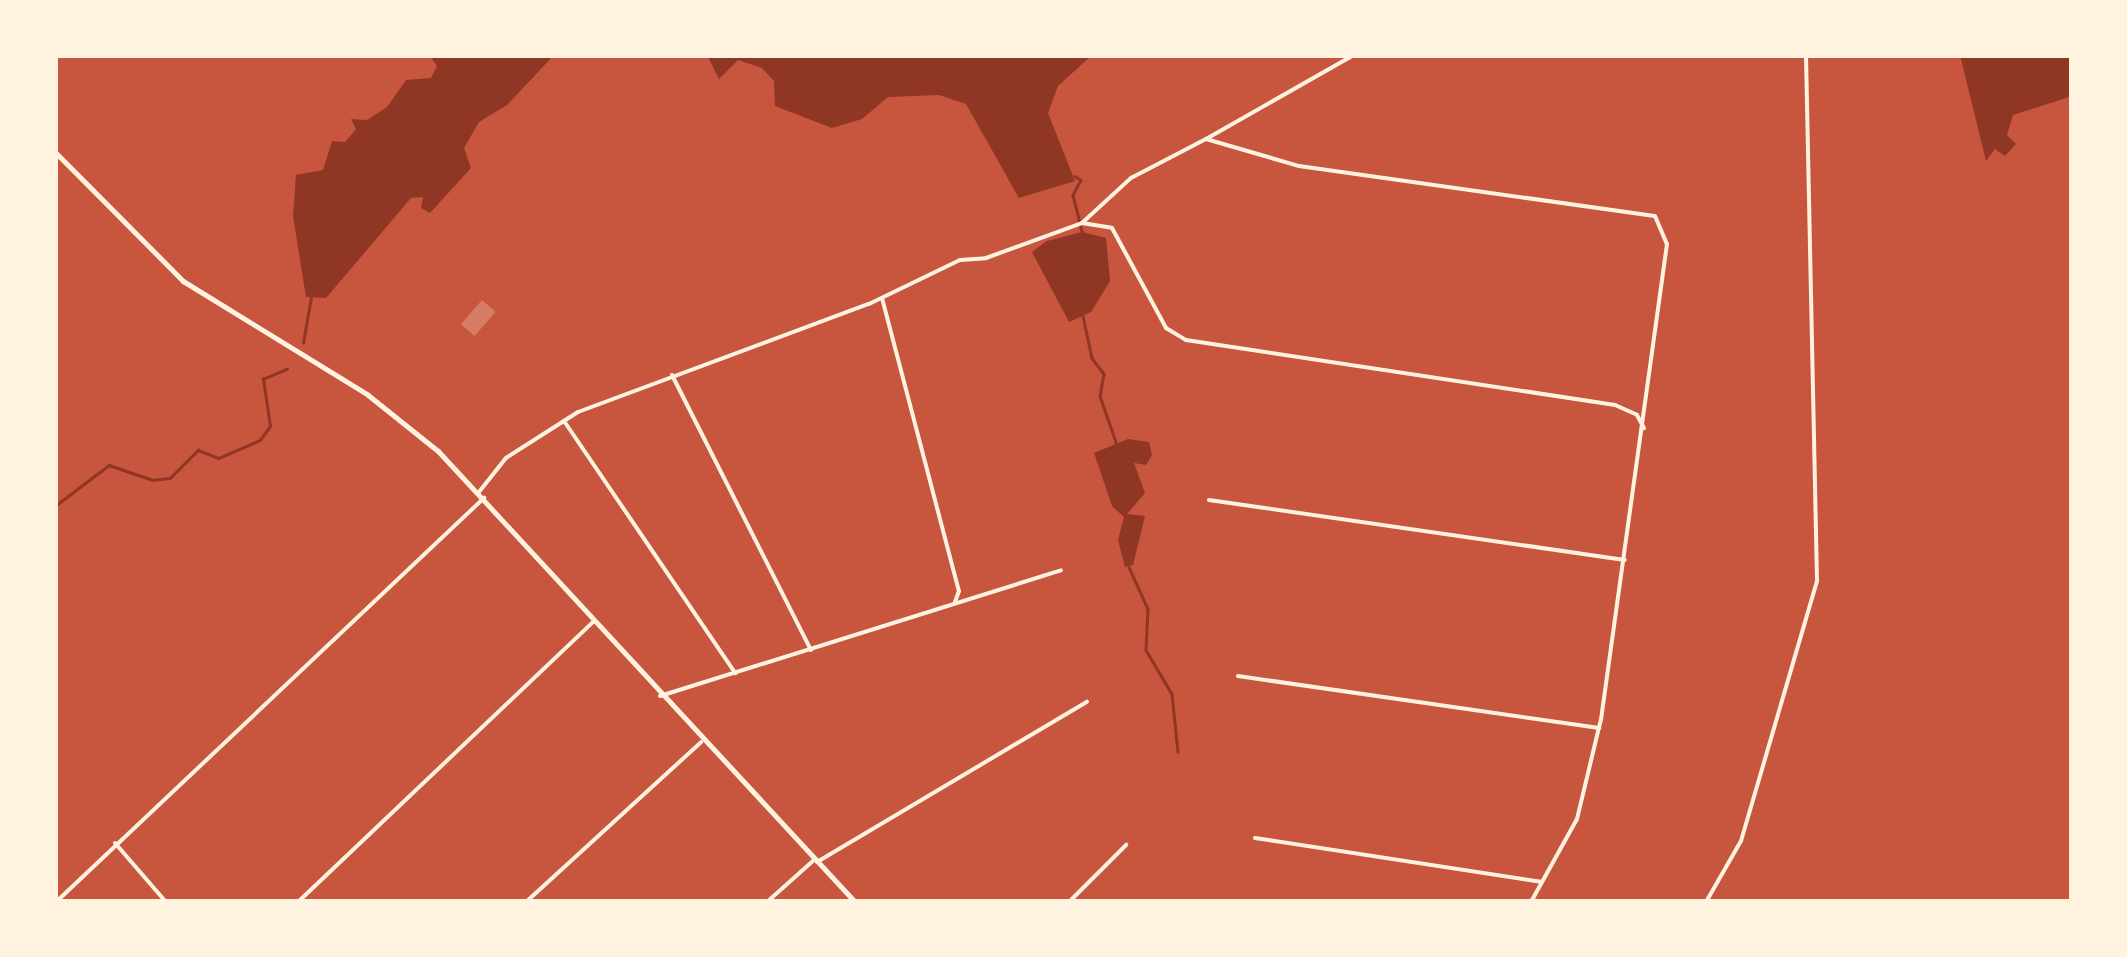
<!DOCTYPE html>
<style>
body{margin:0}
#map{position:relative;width:2127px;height:957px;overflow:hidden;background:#c8553d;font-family:Mulish,sans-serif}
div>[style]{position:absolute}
.water>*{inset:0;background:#8f3625}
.stream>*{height:2.5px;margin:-1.25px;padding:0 1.25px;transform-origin:1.25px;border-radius:1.25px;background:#8f3625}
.building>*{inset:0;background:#d67c66;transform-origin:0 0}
.minor>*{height:4px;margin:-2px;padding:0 2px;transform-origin:2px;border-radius:2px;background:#fff3e0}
.tertiary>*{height:5px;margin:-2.5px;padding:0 2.5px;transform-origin:2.5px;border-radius:2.5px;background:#fff3e0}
span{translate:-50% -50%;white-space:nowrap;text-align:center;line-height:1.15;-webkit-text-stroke:10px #fff3e0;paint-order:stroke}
.frame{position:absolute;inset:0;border:58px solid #fff3e0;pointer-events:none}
</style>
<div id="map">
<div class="water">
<i style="clip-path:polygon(429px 55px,554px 55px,507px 105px,479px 122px,464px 148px,471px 168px,430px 213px,421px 208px,423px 197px,411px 198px,326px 298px,306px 297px,293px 216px,296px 175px,323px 170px,332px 141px,345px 142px,356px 129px,351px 119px,367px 120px,387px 107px,406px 80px,431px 78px,437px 66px)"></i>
<i style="clip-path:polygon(707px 55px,1092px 55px,1058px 86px,1048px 113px,1075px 181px,1019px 198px,966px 104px,939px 95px,888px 97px,862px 119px,832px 128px,775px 106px,774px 81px,762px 68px,738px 60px,719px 79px)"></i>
<i style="clip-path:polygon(1960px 55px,2072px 55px,2072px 96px,2013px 115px,2007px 135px,2016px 144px,2005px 156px,1995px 149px,1986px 161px)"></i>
<i style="clip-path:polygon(1082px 232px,1106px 238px,1110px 281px,1091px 312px,1069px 322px,1032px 252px,1047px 241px)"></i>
<i style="clip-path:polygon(1128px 439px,1149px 442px,1152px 455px,1146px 465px,1134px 463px,1145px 493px,1127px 514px,1145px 516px,1133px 565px,1125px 567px,1118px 540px,1124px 517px,1112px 506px,1094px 453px)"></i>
</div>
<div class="stream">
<i style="left:1075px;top:176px;width:7px;rotate:34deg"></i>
<i style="left:1081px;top:180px;width:17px;rotate:118deg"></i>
<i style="left:1073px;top:195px;width:38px;rotate:76deg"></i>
<i style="left:1083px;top:316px;width:43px;rotate:77.9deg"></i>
<i style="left:1092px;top:358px;width:20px;rotate:53deg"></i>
<i style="left:1104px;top:374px;width:22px;rotate:100deg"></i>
<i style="left:1100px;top:396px;width:49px;rotate:70.8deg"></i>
<i style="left:303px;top:343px;width:47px;rotate:-80.1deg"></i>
<i style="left:55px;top:506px;width:68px;rotate:-37.2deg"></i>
<i style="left:109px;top:465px;width:46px;rotate:18.8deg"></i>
<i style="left:153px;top:480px;width:17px;rotate:-7deg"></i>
<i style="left:170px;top:478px;width:40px;rotate:-45deg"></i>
<i style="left:198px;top:450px;width:22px;rotate:21deg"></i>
<i style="left:219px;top:458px;width:45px;rotate:-23.7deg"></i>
<i style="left:260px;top:440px;width:17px;rotate:-54deg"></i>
<i style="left:270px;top:426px;width:48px;rotate:-98.5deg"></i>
<i style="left:263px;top:379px;width:26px;rotate:-23deg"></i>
<i style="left:1129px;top:567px;width:46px;rotate:65.7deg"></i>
<i style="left:1148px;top:609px;width:41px;rotate:92.8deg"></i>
<i style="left:1146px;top:650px;width:51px;rotate:59.4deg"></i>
<i style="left:1172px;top:694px;width:58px;rotate:84.1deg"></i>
</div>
<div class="building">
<i style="left:482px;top:300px;width:18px;height:32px;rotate:41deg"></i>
</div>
<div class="minor">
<i style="left:1206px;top:139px;width:170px;rotate:-29.6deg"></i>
<i style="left:1082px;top:223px;width:30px;rotate:9deg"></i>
<i style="left:1112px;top:228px;width:114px;rotate:61.6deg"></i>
<i style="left:1166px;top:328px;width:23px;rotate:31deg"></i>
<i style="left:1186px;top:340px;width:434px;rotate:8.6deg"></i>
<i style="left:1615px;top:405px;width:24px;rotate:24deg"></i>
<i style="left:1637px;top:415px;width:15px;rotate:62deg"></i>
<i style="left:882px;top:298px;width:303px;rotate:75.3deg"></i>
<i style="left:959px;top:591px;width:12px;rotate:110deg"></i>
<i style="left:672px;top:375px;width:308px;rotate:63.2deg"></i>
<i style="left:564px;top:421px;width:305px;rotate:55.8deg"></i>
<i style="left:479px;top:492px;width:43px;rotate:-51.5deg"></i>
<i style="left:506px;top:458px;width:85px;rotate:-32.6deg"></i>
<i style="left:578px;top:412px;width:310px;rotate:-20.4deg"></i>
<i style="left:869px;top:304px;width:101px;rotate:-25.8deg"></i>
<i style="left:960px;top:260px;width:26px;rotate:-4deg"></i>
<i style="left:986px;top:258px;width:102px;rotate:-20deg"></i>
<i style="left:1082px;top:223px;width:67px;rotate:-42.6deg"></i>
<i style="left:1131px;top:178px;width:85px;rotate:-27.5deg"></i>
<i style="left:1206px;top:139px;width:97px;rotate:16.2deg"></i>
<i style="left:1299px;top:166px;width:359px;rotate:8deg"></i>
<i style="left:1655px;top:216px;width:30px;rotate:67deg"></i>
<i style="left:1667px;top:244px;width:480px;rotate:97.9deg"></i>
<i style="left:1601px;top:719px;width:103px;rotate:103.5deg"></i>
<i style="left:1577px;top:819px;width:95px;rotate:119deg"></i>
<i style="left:1209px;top:500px;width:420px;rotate:8.2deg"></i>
<i style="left:1238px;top:676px;width:365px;rotate:8.2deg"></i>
<i style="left:660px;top:696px;width:420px;rotate:-17.4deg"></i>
<i style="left:1255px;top:838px;width:289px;rotate:8.7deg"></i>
<i style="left:115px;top:843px;width:78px;rotate:49.2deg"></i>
<i style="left:817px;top:862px;width:314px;rotate:-30.7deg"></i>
<i style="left:56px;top:902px;width:589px;rotate:-43.35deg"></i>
<i style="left:298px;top:902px;width:408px;rotate:-43.5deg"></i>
<i style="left:526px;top:902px;width:237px;rotate:-42.4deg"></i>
<i style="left:767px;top:902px;width:63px;rotate:-41.8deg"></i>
<i style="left:1069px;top:902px;width:81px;rotate:-45deg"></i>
<i style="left:1706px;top:902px;width:70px;rotate:-60.2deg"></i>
<i style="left:1741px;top:841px;width:271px;rotate:-73.7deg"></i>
<i style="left:1817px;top:581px;width:526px;rotate:-91.2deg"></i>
</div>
<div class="tertiary">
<i style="left:55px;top:152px;width:182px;rotate:45.2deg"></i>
<i style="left:183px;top:281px;width:217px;rotate:31.6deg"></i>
<i style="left:368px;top:395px;width:90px;rotate:38.7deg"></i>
<i style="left:438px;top:451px;width:614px;rotate:47.24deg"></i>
</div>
<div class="frame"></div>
</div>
